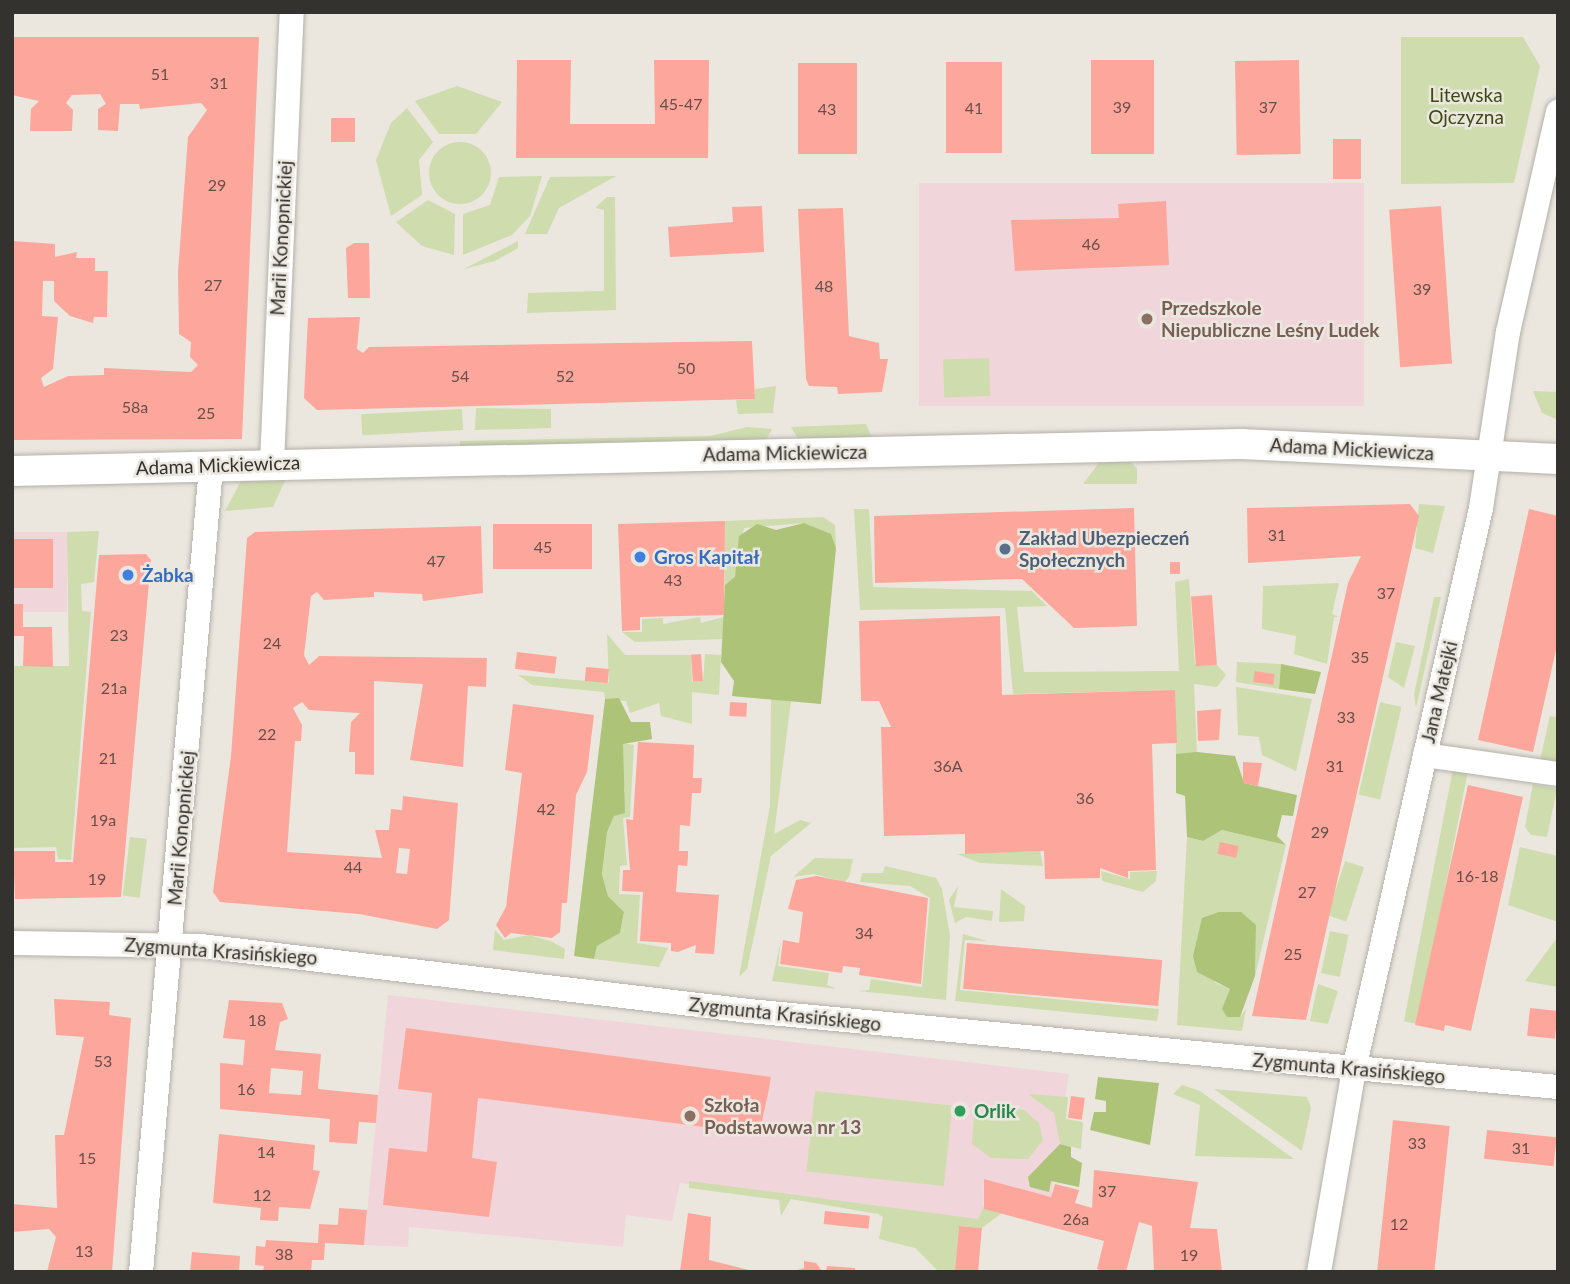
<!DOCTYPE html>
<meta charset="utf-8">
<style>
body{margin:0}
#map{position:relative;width:1570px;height:1284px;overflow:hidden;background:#ebe7df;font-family:Lato,sans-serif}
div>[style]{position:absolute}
.commercial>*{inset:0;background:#f0d6db;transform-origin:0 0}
.education>*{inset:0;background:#f0d6da;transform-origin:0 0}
.green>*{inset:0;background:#cedcae;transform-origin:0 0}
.round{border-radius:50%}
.forest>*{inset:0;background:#adc377}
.building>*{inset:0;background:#fda69b;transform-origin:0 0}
.roads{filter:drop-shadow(0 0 2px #b4b0a9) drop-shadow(0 0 2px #b4b0a9)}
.minor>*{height:24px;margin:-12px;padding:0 12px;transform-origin:12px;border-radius:12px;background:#fff}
.tertiary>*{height:30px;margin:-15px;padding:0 15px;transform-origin:15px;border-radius:15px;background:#fff}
.dots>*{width:19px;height:19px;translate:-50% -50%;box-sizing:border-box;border:4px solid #ebe7df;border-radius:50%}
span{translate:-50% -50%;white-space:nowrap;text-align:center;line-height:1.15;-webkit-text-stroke:5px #ebe7df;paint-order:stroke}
.number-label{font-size:16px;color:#664f4a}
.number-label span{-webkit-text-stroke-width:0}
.park-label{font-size:19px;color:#3c4a12}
.street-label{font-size:19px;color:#33322f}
.education-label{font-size:19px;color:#785e54;font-weight:700}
.left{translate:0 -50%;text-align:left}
.service-label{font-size:19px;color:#4e5e75;font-weight:700}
.shop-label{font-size:19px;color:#366cbe;font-weight:700}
.leisure-label{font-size:19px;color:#27864d;font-weight:700}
.frame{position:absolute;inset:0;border:14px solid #33322f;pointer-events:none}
</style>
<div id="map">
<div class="commercial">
<i style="left:12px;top:532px;width:55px;height:80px"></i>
</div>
<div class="education">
<i style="left:919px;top:183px;width:445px;height:223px"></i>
<i style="clip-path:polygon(388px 995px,1069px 1074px,1051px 1197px,984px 1179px,983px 1222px,680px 1183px,672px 1221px,626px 1215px,623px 1247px,409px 1227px,408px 1247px,364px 1245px)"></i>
</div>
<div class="green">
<i style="clip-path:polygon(1401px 37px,1523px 37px,1540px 66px,1514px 183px,1401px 184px)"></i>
<i style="clip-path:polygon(457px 86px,502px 102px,476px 134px,439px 134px,415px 101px)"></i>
<i style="clip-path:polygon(407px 108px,433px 142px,419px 160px,422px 195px,391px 216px,376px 160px,391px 123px)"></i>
<i class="round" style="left:429px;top:142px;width:62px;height:62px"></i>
<i style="clip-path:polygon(542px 176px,530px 216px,512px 235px,463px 255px,463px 214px,490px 205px,499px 177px)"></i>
<i style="clip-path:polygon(616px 176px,559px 208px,547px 234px,525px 234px,550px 177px)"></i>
<i style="clip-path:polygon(607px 197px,615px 197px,616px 310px,527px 313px,528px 293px,604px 291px,604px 210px,595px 208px)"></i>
<i style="clip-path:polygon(428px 200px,455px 214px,454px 255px,422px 246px,396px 222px)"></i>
<i style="clip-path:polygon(518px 241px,518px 248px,495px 261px,464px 269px)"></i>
<i style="left:989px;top:358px;width:38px;height:46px;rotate:88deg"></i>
<i style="clip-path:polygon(776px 386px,773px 413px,738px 414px,736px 400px,755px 399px,755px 389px)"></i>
<i style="clip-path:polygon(1533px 391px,1558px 392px,1558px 420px,1542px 413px)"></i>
<i style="left:462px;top:409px;width:21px;height:101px;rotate:87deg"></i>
<i style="clip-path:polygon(551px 409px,551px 428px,475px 430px,476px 408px)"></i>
<i style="clip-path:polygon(866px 424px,872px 438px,798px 439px,791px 427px)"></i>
<i style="clip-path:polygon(747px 427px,772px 429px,766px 440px,460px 447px,460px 441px,710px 436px)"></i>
<i style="clip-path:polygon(1127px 459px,1137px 468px,1137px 484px,1083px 484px,1101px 460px)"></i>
<i style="clip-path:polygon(287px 476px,273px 507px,225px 511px,241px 481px)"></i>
<i style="clip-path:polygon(1419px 504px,1445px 506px,1433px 553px,1415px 548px)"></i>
<i style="clip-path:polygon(854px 509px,869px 509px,873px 587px,1032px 591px,1047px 606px,1017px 607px,1024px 672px,1179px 671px,1175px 582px,1189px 579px,1195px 664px,1217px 665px,1226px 675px,1217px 687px,1194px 684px,1197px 756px,1176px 754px,1175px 690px,1013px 694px,1005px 608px,860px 610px)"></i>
<i style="clip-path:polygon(823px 517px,835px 525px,836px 548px,831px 534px,804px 523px,744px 528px,735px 578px,725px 585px,725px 521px)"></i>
<i style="clip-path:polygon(99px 531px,94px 582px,81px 584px,82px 611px,91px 612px,71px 860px,58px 859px,56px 847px,12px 848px,12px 666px,69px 666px,67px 532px)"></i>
<i style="clip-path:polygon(1339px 583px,1332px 614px,1339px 617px,1334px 617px,1327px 664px,1294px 654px,1296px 636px,1262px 629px,1263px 586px)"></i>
<i style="clip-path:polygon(1434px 597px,1441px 597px,1416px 708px,1414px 695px)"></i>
<i style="clip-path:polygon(700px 617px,701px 623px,724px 617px,722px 639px,635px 642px,622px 632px,642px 632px,642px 619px,663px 618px,663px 624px)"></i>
<i style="clip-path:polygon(607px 634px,625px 655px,691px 655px,692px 682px,703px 681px,705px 654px,721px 655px,719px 695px,692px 692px,692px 724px,661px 716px,659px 703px,630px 713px,626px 701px,605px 699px,604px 692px,532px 685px,518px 675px,609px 683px)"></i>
<i style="clip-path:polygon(1396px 642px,1415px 646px,1404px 688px,1388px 677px)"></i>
<i style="clip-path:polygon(1237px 662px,1281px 664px,1279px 689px,1236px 682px)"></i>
<i style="clip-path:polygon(1236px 687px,1312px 699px,1296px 771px,1262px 755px,1259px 737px,1238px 735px)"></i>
<i style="clip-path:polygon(771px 699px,791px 701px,774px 834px,800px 820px,811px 823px,771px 856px,747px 969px,739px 977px,770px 806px)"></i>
<i style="left:1380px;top:702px;width:22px;height:95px;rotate:13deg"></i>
<i style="clip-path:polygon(1550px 716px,1558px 717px,1558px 763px,1540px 760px)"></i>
<i style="clip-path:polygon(623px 743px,634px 745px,630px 817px,623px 818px,627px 865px,620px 866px,619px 894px,640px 895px,637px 943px,668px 948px,659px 967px,594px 959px,597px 946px,620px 933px,624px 912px,608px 896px,602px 874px,607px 832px,625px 791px,619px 763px)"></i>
<i style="left:1453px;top:769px;width:15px;height:257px;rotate:11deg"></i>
<i style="clip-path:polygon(1533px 784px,1557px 789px,1547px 837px,1531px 835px,1525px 827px)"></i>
<i style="clip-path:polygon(1222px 830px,1286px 845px,1255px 976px,1256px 925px,1214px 982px,1230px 989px,1223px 1009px,1240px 1017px,1246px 1009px,1242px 1031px,1177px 1025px,1187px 837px,1203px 841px)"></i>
<i style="left:130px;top:837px;width:17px;height:59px;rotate:7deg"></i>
<i style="clip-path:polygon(1520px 847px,1558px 856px,1558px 922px,1508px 905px)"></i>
<i style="clip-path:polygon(1040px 851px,1043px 866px,980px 863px,957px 854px)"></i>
<i style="clip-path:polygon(815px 858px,853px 859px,849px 877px,845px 882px,813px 874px,793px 877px)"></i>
<i style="left:1345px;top:861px;width:20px;height:57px;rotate:18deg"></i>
<i style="clip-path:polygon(885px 866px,936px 878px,942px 889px,950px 936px,946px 1000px,858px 991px,869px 990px,871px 979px,922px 987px,930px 898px,910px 886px,860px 882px,862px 873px,883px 873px)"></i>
<i style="clip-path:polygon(1101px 871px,1130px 879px,1130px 872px,1157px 871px,1156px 881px,1143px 892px,1102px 881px)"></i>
<i style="clip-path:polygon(958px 886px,954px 907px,993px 911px,992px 921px,966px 917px,955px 923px,949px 900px)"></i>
<i style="clip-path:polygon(1001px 889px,1025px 906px,1024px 921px,999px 922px)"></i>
<i style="clip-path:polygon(495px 930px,504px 940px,528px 935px,551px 941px,565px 949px,564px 959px,493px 950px)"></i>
<i style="left:1330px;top:931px;width:19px;height:43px;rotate:12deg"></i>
<i style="clip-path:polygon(963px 934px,987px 941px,965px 940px,960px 990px,1159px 1009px,1157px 1021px,955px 1001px)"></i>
<i style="clip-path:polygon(1558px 938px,1558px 987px,1525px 981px,1554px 942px)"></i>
<i style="clip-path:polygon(781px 940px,778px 966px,829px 973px,827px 985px,837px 989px,772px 981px)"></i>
<i style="clip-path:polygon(1318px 984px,1338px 991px,1328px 1024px,1310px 1021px)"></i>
<i style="clip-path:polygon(1182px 1085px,1200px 1091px,1294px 1159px,1195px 1156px,1200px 1105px,1173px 1094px)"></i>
<i style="clip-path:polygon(1214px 1089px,1307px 1097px,1311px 1108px,1302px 1151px)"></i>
<i style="left:815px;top:1091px;width:138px;height:81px;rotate:6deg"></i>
<i style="clip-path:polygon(1028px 1094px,1068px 1097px,1066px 1119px,1083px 1122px,1081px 1149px,1060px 1144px,1054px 1113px)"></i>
<i style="clip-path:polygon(998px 1107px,1024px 1110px,1039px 1123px,1043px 1140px,1028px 1159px,991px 1158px,972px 1144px,974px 1116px)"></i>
<i style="clip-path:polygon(689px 1181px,978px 1219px,984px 1206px,1002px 1213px,982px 1228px,959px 1226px,955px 1272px,939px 1272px,915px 1248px,879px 1239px,883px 1217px,878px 1214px,791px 1199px,781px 1216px,779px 1200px,689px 1188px)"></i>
</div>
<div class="forest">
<i style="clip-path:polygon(804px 523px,831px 534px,836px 548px,821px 704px,732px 696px,734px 681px,721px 662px,725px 585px,735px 577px,739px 536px,757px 524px,776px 530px)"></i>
<i style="clip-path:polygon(1281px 664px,1321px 672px,1315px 694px,1279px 689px)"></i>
<i style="clip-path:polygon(619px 698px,631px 722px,650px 722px,652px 739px,623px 744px,625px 813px,614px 816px,607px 832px,602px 874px,608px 896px,624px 912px,620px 933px,597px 946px,594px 959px,574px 956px,605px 699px)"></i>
<i style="clip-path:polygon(1197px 752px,1235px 756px,1244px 783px,1297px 795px,1293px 816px,1282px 815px,1277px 836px,1286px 845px,1222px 830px,1203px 841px,1187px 837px,1185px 796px,1176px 793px,1176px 754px)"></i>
<i style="clip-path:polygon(1219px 912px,1241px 912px,1256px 925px,1255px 976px,1240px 1017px,1227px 1017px,1222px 1009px,1230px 989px,1197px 972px,1193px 956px,1202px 918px)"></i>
<i style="clip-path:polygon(1098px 1077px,1159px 1083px,1150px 1145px,1090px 1130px,1094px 1112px,1106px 1112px,1106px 1101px,1095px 1099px)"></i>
<i style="clip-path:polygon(1060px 1144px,1071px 1147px,1071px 1157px,1082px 1163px,1079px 1187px,1051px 1181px,1049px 1192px,1030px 1187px,1028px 1177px)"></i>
</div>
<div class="building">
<i style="clip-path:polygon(12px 37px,259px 37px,242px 439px,12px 440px,12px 241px,55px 244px,55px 257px,77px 252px,76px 258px,95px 258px,95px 271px,108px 271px,107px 317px,94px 317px,93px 323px,70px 316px,54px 301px,54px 281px,43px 281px,42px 316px,58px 317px,53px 369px,41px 378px,44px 387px,68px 376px,104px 375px,104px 368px,191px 372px,198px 365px,190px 357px,191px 342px,179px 334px,178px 272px,188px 137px,207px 110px,201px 103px,140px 109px,139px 104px,120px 104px,118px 131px,98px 130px,98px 109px,106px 104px,100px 94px,72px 95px,66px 103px,73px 110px,72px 131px,30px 131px,31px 109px,39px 101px,12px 95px)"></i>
<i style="clip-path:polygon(517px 60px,571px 60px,570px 124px,655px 124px,654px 60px,709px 60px,708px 158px,516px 158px)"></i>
<i style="left:1091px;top:60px;width:63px;height:94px"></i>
<i style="left:1299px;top:60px;width:94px;height:64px;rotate:89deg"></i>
<i style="left:946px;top:62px;width:56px;height:91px"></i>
<i style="left:798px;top:63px;width:59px;height:91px"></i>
<i style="left:331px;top:118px;width:24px;height:24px"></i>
<i style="left:1333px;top:139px;width:28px;height:40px"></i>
<i style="clip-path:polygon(1166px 201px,1169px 265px,1015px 271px,1011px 220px,1119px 218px,1118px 204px)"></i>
<i style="clip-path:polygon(762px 206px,764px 252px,670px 257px,668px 227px,733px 222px,732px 207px)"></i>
<i style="left:1441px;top:206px;width:158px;height:52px;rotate:86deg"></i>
<i style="clip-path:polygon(843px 208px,849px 336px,879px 343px,880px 359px,888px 359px,882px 392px,838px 394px,837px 387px,809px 386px,806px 379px,798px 209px)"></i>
<i style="clip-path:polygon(354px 243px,369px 243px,370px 298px,348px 298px,346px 248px)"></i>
<i style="clip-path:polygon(360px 317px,357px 349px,363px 353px,369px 347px,752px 341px,755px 399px,317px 410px,304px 398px,308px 318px)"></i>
<i style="clip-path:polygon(1410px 504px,1419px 516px,1306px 1020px,1252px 1016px,1348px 583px,1361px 556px,1248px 563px,1247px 508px)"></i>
<i style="clip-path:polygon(1134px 508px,1137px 626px,1074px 628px,1022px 579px,875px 583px,874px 516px)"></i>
<i style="clip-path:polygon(1529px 509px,1558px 516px,1558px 641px,1533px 752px,1478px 740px)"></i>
<i style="clip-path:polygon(725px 521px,724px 615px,640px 617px,640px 630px,622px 631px,618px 524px)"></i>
<i style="left:592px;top:524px;width:45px;height:99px;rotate:90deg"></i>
<i style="clip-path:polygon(evenodd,481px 526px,483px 593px,423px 601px,422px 594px,374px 592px,374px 597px,324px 600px,317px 592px,311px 596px,304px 655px,309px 665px,319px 656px,487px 658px,486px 687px,468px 686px,463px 767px,410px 760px,423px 684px,374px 681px,374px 775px,355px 774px,355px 752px,349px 752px,351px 722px,360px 713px,309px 710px,302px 702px,293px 708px,302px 725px,301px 741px,295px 741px,287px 852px,382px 858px,375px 830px,389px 830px,391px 809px,402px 810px,403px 796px,458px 803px,449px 920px,437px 929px,359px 914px,220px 902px,213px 892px,231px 756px,247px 538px,255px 532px,481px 526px,399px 848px,410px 849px,407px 874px,396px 873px,399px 848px)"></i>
<i style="left:12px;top:539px;width:41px;height:49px"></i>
<i style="clip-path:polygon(146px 554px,151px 560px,121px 897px,15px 899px,13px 851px,55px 851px,55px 862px,73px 862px,99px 555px)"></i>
<i style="left:1170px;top:562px;width:10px;height:12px"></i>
<i style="left:1212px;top:595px;width:70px;height:21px;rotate:86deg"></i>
<i style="clip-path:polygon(12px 604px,23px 604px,23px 627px,52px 627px,53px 667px,23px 666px,24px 636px,12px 636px)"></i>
<i style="clip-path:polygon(1000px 616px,1002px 695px,1175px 690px,1177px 743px,1152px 744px,1156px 870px,1128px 871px,1128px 878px,1100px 868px,1100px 878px,1045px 879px,1044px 851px,965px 854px,965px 834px,884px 836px,881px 727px,891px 727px,879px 701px,861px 701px,859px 621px)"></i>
<i style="left:517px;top:652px;width:40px;height:17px;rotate:7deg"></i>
<i style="left:701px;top:654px;width:27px;height:10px;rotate:86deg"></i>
<i style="left:586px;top:667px;width:23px;height:14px;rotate:5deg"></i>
<i style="left:1255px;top:671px;width:20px;height:11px;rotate:9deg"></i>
<i style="left:730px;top:702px;width:17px;height:14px;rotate:3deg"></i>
<i style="clip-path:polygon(513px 704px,594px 715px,587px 772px,576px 795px,567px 903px,562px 903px,560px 932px,552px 938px,511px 933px,505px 938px,496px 925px,506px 907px,522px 773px,505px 770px)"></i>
<i style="clip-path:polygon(1221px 709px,1219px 740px,1198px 741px,1197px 711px)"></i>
<i style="clip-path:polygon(638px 742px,694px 745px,693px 778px,702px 778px,701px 793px,692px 793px,690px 826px,680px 825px,679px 851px,688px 851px,688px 858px,687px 866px,678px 865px,676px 892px,719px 895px,714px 954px,695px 953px,696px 945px,678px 952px,671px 951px,671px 943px,640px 941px,643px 892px,622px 891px,623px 870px,630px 870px,626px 819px,633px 820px)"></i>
<i style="clip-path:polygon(1243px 762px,1262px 763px,1258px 786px,1243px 783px)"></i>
<i style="clip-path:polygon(1468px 785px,1523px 797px,1471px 1031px,1445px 1025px,1444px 1031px,1415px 1025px)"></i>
<i style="left:1220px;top:842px;width:19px;height:12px;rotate:12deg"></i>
<i style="clip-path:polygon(816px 876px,928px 898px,921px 984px,859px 975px,860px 968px,843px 966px,842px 973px,780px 964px,783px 940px,799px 943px,803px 912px,788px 909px,796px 880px)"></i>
<i style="left:967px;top:943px;width:196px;height:46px;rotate:5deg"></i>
<i style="clip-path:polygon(54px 999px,110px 1002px,109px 1015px,131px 1018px,112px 1272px,47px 1272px,56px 1237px,49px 1229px,12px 1232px,12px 1204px,57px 1208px,55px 1135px,64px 1135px,84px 1037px,56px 1035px)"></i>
<i style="clip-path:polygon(evenodd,229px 1000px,282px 1003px,288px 1019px,280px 1022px,275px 1050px,321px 1054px,318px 1089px,378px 1095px,376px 1123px,359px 1122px,357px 1144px,329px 1142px,330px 1119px,220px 1109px,220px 1063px,243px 1065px,245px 1040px,223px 1038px,229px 1000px,271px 1068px,303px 1071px,301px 1095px,269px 1093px,271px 1068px)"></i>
<i style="left:1530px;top:1008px;width:28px;height:28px;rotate:6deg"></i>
<i style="clip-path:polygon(406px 1028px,771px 1077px,768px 1094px,759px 1134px,478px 1098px,472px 1158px,497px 1162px,489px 1217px,383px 1205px,389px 1148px,427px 1152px,432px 1093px,398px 1089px)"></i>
<i style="left:1071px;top:1096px;width:14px;height:22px;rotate:8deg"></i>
<i style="left:1393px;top:1120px;width:57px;height:156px;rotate:6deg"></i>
<i style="left:1487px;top:1130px;width:70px;height:29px;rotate:6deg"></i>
<i style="clip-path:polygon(219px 1134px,315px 1145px,313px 1170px,320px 1171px,310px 1209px,279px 1207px,278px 1221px,260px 1220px,261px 1208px,213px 1203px)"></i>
<i style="clip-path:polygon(1094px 1170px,1198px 1182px,1190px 1228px,1217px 1229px,1222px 1272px,1154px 1272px,1152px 1226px,1139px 1222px,1126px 1272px,1106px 1272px,1097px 1269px,1104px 1241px,984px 1209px,984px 1179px,1051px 1197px,1055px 1184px,1079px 1190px,1075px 1203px,1092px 1208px)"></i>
<i style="clip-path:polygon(339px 1208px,367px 1210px,364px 1245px,325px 1243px,324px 1260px,312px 1260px,311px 1272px,263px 1272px,264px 1266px,255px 1265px,256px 1246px,265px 1247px,266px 1240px,318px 1243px,319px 1224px,338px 1225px)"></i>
<i style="left:825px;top:1211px;width:45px;height:13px;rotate:6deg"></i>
<i style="clip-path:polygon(688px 1213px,711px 1217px,709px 1260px,757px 1272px,680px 1272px)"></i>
<i style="left:959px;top:1226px;width:23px;height:46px;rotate:5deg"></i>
<i style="clip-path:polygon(192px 1252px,240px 1256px,239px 1272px,190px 1272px)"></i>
<i style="clip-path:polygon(804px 1261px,816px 1263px,823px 1272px,791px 1272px,804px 1268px)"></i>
<i style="clip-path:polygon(827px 1266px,855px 1268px,855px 1272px,826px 1272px)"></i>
</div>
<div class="roads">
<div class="minor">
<i style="left:272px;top:463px;width:451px;rotate:-87.5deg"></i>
<i style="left:1425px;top:755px;width:134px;rotate:8.1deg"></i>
<i style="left:12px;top:943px;width:189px;rotate:0.9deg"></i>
<i style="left:201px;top:946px;width:552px;rotate:6.76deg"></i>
<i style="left:749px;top:1011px;width:813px;rotate:5.37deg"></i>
<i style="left:141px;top:1272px;width:808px;rotate:-85.03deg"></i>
<i style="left:1319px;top:1272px;width:206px;rotate:-80.2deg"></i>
<i style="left:1354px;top:1069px;width:575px;rotate:-77.24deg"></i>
<i style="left:1481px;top:508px;width:178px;rotate:-81.3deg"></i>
<i style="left:1508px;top:332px;width:226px;rotate:-77.2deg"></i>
</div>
<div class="tertiary">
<i style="left:12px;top:471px;width:1229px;rotate:-1.26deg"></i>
<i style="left:1241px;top:444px;width:317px;rotate:2.7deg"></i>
</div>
</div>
<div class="dots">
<i style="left:1147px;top:319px;background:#8d6e63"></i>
<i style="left:1005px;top:549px;background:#5c6f8a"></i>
<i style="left:640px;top:557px;background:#3f7fe0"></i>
<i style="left:128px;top:575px;background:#3f7fe0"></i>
<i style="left:960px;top:1111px;background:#2e9e5b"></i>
<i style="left:690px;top:1116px;background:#8d6e63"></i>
</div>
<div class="number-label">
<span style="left:160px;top:74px">51</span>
<span style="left:219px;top:83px">31</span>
<span style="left:681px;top:104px">45-47</span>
<span style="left:1122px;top:107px">39</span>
<span style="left:1268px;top:107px">37</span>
<span style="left:974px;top:108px">41</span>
<span style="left:827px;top:109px">43</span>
<span style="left:217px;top:185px">29</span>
<span style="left:1091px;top:244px">46</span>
<span style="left:213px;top:285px">27</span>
<span style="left:824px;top:286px">48</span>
<span style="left:1422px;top:289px">39</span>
<span style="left:686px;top:368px">50</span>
<span style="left:460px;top:376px">54</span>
<span style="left:565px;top:376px">52</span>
<span style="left:135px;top:407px">58a</span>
<span style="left:206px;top:413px">25</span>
<span style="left:1277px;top:535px">31</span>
<span style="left:543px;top:547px">45</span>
<span style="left:436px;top:561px">47</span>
<span style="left:673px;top:580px">43</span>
<span style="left:1386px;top:593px">37</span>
<span style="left:119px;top:635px">23</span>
<span style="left:272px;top:643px">24</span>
<span style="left:1360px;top:657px">35</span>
<span style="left:114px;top:688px">21a</span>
<span style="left:1346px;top:717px">33</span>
<span style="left:267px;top:734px">22</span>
<span style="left:108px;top:758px">21</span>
<span style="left:948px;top:766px">36A</span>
<span style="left:1335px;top:766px">31</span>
<span style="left:1085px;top:798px">36</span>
<span style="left:546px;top:809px">42</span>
<span style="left:103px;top:820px">19a</span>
<span style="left:1320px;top:832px">29</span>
<span style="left:353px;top:867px">44</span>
<span style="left:1477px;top:876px">16-18</span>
<span style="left:97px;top:879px">19</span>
<span style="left:1307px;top:892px">27</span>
<span style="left:864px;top:933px">34</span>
<span style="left:1293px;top:954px">25</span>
<span style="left:257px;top:1020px">18</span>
<span style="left:103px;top:1061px">53</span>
<span style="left:246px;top:1089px">16</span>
<span style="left:1417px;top:1143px">33</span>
<span style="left:1521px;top:1148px">31</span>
<span style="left:266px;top:1152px">14</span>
<span style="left:87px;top:1158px">15</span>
<span style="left:1107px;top:1191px">37</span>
<span style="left:262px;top:1195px">12</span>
<span style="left:1076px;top:1219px">26a</span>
<span style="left:1399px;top:1224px">12</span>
<span style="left:84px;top:1251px">13</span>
<span style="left:284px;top:1254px">38</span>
<span style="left:1189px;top:1255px">19</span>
</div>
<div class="park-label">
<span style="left:1466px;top:106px">Litewska<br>Ojczyzna</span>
</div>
<div class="street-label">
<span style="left:281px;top:238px;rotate:-87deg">Marii Konopnickiej</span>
<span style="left:1352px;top:449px;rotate:3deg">Adama Mickiewicza</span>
<span style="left:785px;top:453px;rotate:-1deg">Adama Mickiewicza</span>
<span style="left:218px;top:465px;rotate:-2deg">Adama Mickiewicza</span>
<span style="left:1439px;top:692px;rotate:-77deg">Jana Matejki</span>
<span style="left:181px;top:828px;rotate:-85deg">Marii Konopnickiej</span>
<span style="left:221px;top:951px;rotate:4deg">Zygmunta Krasińskiego</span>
<span style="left:785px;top:1014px;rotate:6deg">Zygmunta Krasińskiego</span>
<span style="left:1349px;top:1068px;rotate:5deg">Zygmunta Krasińskiego</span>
</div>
<div class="education-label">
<span class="left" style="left:1161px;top:319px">Przedszkole<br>Niepubliczne Leśny Ludek</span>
<span class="left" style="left:704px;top:1116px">Szkoła<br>Podstawowa nr 13</span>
</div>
<div class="service-label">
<span class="left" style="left:1019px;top:549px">Zakład Ubezpieczeń<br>Społecznych</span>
</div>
<div class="shop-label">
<span class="left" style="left:654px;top:557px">Gros Kapitał</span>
<span class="left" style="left:142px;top:575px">Żabka</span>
</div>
<div class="leisure-label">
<span class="left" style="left:974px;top:1111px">Orlik</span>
</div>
<div class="frame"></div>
</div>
